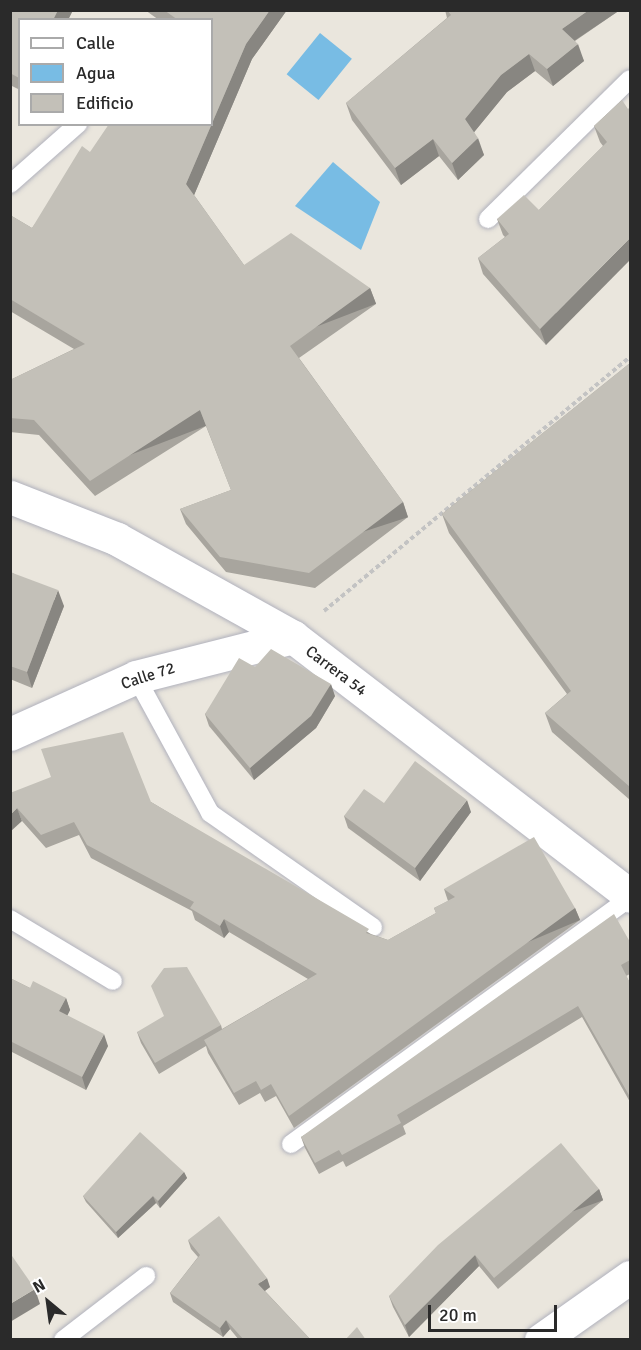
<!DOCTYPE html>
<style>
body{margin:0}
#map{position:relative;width:641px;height:1350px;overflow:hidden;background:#eae6dd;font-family:Signika,sans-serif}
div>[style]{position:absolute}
.water>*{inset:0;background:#78bce4;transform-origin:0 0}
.path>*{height:4px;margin-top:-2px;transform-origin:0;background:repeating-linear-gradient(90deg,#c3c3c3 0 4.5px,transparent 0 7.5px)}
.roads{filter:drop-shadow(0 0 2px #b0b1bc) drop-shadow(0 0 2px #b0b1bc)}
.service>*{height:18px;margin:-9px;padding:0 9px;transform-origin:9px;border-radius:9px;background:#fff}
.minor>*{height:33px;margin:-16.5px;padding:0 16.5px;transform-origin:16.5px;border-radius:16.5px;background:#fff}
.wall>*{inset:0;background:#a8a59e}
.shaded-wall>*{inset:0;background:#888681;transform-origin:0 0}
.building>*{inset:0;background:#c3c0b8}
span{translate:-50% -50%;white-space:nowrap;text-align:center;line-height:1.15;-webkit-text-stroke:6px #fff;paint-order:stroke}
.street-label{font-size:16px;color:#2a2a2a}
.frame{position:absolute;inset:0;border:12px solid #2a2a2a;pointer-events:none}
.legend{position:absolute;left:18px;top:18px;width:195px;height:108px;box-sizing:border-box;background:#fff;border:2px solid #aaa;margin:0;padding:8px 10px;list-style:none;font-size:18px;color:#2a2a2a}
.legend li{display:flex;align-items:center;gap:12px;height:30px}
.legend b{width:30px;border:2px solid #aaa}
.north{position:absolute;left:18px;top:1272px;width:60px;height:60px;-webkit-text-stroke:4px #fff;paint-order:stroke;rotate:331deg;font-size:16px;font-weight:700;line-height:24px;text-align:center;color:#2a2a2a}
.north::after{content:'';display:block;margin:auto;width:21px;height:27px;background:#2a2a2a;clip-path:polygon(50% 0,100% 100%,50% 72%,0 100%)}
.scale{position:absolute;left:428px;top:1305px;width:129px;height:27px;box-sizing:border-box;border:3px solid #2a2a2a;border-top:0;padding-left:8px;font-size:18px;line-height:21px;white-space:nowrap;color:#2a2a2a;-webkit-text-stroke:4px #fff;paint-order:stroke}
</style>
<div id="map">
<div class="water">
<i style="left:320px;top:33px;width:41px;height:53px;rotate:39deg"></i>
<i style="clip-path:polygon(333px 162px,380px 202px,361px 250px,295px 206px)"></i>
</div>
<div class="path">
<i style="left:324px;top:611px;width:398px;rotate:-39.7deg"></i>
</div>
<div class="roads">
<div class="service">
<i style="left:10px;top:184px;width:91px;rotate:-41.4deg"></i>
<i style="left:488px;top:219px;width:199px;rotate:-44.6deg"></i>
<i style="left:136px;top:677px;width:155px;rotate:61.4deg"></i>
<i style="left:210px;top:813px;width:199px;rotate:35deg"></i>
<i style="left:10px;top:919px;width:120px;rotate:31deg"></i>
<i style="left:291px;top:1144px;width:419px;rotate:-36deg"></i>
<i style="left:63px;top:1340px;width:105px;rotate:-37.6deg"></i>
</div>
<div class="minor">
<i style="left:10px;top:497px;width:115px;rotate:21.4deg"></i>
<i style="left:117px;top:539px;width:201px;rotate:29.1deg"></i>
<i style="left:293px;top:637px;width:425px;rotate:37.5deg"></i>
<i style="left:10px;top:734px;width:138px;rotate:-24.3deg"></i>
<i style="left:136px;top:677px;width:162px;rotate:-14.3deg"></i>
<i style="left:541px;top:1340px;width:109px;rotate:-35.3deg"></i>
</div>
</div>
<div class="wall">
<i style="clip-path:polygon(10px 10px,73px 10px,68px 20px,20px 20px,20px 90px,10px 85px)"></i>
<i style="clip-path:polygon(145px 10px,287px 10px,252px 59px,194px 195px,244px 265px,370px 288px,376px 304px,299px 358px,403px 502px,408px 517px,315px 588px,226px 572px,186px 524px,180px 509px,231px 490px,206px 426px,95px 496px,39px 435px,10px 432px,10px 380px,74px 349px,10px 311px,10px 215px,32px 228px,90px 152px,212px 124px,212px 20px,159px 20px)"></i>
<i style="clip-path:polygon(445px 10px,620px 10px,575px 41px,584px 61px,553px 86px,535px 71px,507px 92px,474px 132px,484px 155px,458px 180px,439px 156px,401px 185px,352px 120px,346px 103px,447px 18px)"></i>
<i style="clip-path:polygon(622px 100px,546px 345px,483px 274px,478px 258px,505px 237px,503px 235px,497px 219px,539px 210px,603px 146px,600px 142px,594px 126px)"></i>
<i style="clip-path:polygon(630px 363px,630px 800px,552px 732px,545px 713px,567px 694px,449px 533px,442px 514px)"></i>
<i style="clip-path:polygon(11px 572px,64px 606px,32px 688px,10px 679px)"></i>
<i style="clip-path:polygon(255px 667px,335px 696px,316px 728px,254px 780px,209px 726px,205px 714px)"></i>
<i style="clip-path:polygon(10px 793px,151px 802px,371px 934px,388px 940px,436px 913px,434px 908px,448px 901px,444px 889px,575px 908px,580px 920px,294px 1128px,276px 1096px,265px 1102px,260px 1093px,239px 1105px,208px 1053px,206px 1046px,159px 1074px,141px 1043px,137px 1032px,221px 1025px,222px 1029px,308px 979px,229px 932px,224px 938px,195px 920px,192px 911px,91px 858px,79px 835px,46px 848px,22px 821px)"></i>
<i style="clip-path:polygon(384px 803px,471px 812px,420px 881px,348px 828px,344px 816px)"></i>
<i style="clip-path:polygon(630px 942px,630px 974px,626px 976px,630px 983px,630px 1102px,582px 1017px,403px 1126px,406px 1134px,346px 1167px,343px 1161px,319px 1174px,305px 1148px,301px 1137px)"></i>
<i style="clip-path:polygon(10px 978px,30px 988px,66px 998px,70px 1010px,67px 1016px,108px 1046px,86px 1090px,10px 1051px)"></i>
<i style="clip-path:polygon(184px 1172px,187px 1178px,160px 1208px,156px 1203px,118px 1238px,86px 1202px,83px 1196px)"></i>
<i style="clip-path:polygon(599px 1189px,603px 1200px,498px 1289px,479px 1266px,409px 1337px,393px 1307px,389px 1296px)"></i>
<i style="clip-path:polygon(188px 1240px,270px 1287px,265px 1291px,311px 1340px,239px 1340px,230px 1329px,223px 1337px,173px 1302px,170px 1293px,198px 1257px,191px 1249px)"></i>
</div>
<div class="shaded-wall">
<i style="clip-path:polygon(58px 10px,73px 10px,68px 20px,53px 20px)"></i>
<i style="clip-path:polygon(270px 10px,287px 10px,252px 59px,192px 200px,186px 184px,246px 44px)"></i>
<i style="clip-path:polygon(589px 10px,620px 10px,568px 45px,562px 29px)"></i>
<i style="clip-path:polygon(578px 44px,584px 61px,553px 86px,547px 69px)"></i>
<i style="clip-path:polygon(529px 54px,535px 71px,507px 92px,471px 136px,465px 119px,501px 75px)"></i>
<i style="clip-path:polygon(478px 138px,484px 155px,458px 180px,452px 163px)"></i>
<i style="clip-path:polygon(433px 139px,439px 156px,401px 185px,395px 168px)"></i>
<i style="clip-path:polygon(630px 238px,630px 260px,546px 345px,540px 329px)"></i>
<i style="left:370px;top:288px;width:17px;height:99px;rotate:69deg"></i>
<i style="left:200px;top:410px;width:17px;height:131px;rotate:69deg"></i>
<i style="left:403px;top:502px;width:16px;height:118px;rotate:72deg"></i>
<i style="clip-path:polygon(58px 590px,64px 606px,32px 688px,27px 672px)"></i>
<i style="clip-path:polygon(331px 684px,335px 696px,316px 728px,254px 780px,250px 768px)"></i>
<i style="clip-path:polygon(467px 800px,471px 812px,420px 881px,415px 868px)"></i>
<i style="clip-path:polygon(17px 808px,22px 821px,10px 832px,10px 815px)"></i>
<i style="left:575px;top:908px;width:13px;height:354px;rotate:67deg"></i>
<i style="clip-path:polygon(224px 919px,229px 932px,224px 938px,220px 926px)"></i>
<i style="clip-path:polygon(66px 998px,70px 1010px,63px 1024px,59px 1011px)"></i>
<i style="clip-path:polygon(104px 1034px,108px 1046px,86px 1090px,82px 1077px)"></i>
<i style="clip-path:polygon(184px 1172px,187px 1178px,160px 1208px,158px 1201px)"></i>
<i style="left:599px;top:1189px;width:12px;height:138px;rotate:70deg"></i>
<i style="clip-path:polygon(153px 1196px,156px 1203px,118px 1238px,116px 1232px)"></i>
<i style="clip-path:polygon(475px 1255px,479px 1266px,409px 1337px,405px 1325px)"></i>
<i style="clip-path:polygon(267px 1278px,270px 1287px,262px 1293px,258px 1284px)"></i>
<i style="clip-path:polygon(35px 1289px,40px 1304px,10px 1322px,10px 1304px)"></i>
<i style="clip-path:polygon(226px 1320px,230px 1329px,223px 1337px,220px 1328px)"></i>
</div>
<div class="building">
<i style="clip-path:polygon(10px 10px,58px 10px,53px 20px,20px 20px,19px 78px,10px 73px)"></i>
<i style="clip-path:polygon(164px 10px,270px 10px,246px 44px,186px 184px,244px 265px,291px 233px,370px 288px,290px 346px,403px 502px,309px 573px,220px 557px,180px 509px,231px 490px,200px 410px,90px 481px,34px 420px,10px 418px,10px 380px,85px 344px,10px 299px,10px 215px,32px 228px,82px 146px,90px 152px,109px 124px,212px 124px,212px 20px,178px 20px)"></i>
<i style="clip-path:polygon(447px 10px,589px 10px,562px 29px,578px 44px,547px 69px,529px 54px,501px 75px,465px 119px,478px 138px,452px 163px,433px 139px,395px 168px,346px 103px,451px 15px)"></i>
<i style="clip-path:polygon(622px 100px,628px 109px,630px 107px,630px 238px,540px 329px,478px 258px,509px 234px,497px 219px,524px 195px,539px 210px,607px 142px,594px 126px)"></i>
<i style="clip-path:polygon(630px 363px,630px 787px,545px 713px,571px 691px,442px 514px)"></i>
<i style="clip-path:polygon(10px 572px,58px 590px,27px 672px,10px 666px)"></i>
<i style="clip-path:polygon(271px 649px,331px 684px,311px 716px,250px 768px,205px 714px,239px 658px,255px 667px)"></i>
<i style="clip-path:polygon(123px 732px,151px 802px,369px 929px,366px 933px,388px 940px,436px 913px,434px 908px,455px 897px,444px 889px,534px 837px,575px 908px,289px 1116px,271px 1084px,261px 1090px,256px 1081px,234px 1093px,204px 1040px,317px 974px,224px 919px,220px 926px,190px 908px,194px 902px,87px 845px,74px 822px,41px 835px,17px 808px,10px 815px,10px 793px,51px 777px,41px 749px)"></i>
<i style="clip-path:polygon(415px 761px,467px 800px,415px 868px,344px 816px,364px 789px,384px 803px)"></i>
<i style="clip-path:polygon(614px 914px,630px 942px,630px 960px,621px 965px,630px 983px,630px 1097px,578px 1006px,397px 1115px,401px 1123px,342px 1155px,339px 1150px,315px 1163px,301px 1137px)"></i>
<i style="clip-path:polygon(187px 967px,221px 1025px,155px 1063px,137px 1032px,164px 1016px,151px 986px,164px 968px)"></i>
<i style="clip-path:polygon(10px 978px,30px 988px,33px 981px,66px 998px,59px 1011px,104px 1034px,82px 1077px,10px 1041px)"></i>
<i style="clip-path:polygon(140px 1132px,184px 1172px,158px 1201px,153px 1196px,116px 1232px,83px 1196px)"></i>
<i style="clip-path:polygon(561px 1143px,599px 1189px,494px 1278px,475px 1255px,405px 1325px,389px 1296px,438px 1245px)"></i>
<i style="clip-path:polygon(219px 1216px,267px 1278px,258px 1284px,311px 1340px,244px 1340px,226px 1320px,220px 1328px,170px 1293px,200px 1255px,188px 1240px)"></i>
<i style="clip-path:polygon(10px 1253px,35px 1289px,10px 1304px)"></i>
<i style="clip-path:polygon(357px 1327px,366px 1340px,345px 1340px)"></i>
</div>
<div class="street-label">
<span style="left:336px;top:671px;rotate:37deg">Carrera 54</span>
<span style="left:148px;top:676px;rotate:-18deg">Calle 72</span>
</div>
<div class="frame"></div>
<ul class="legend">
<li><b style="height:8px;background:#fff"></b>Calle</li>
<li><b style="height:16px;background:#78bce4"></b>Agua</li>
<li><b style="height:16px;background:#c3c0b8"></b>Edificio</li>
</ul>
<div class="north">N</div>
<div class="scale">20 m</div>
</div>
